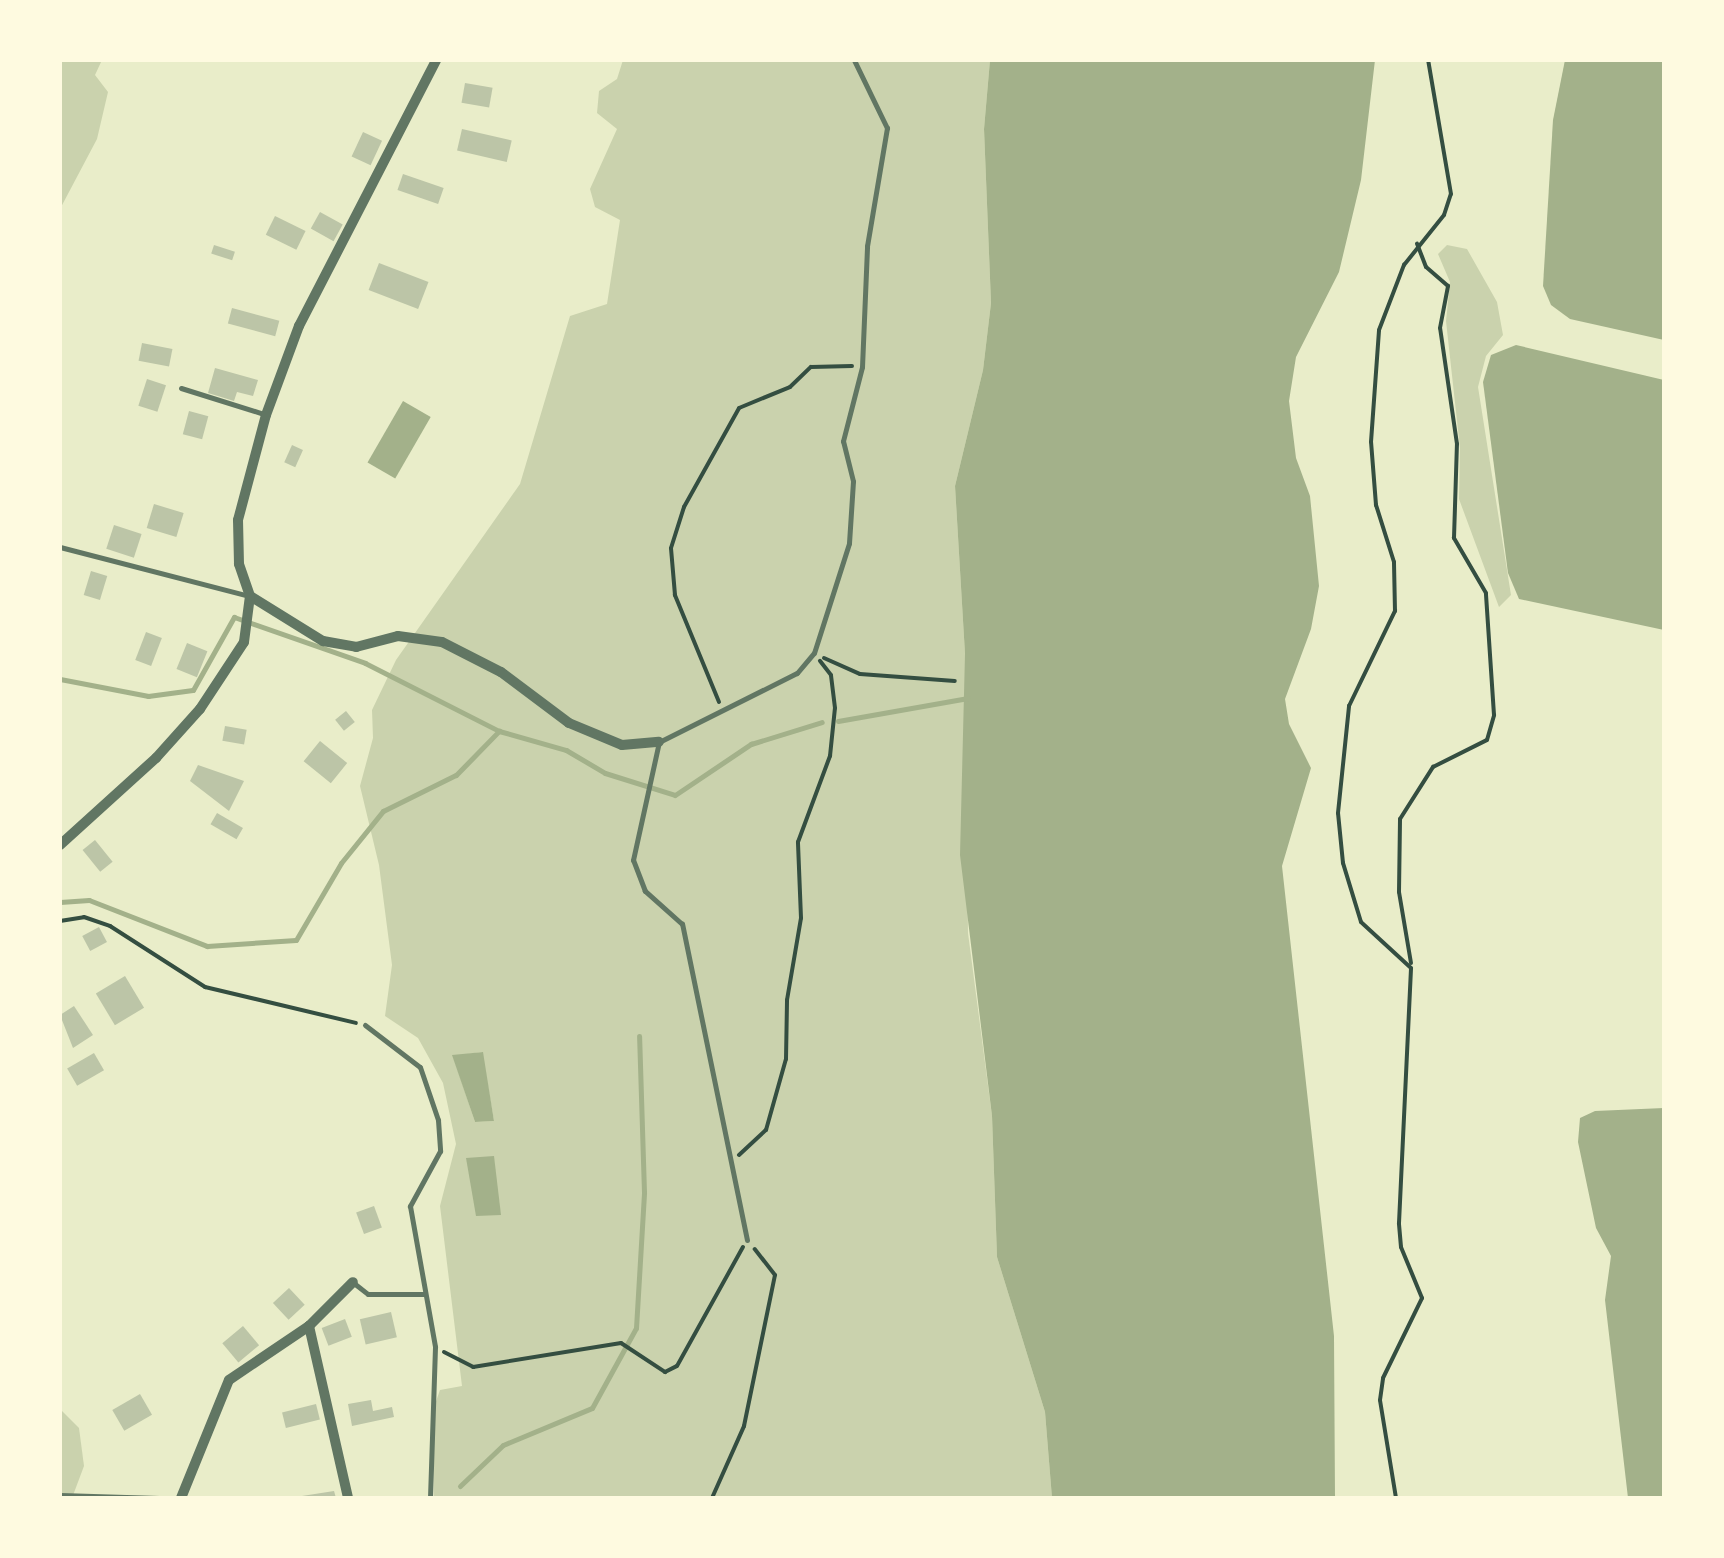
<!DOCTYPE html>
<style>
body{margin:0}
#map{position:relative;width:1724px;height:1558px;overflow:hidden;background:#e9edc9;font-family:"Noto Sans",sans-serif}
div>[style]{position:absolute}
.green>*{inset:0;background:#cad2ad}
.water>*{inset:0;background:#a3b18a;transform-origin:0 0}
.stream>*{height:5px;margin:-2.5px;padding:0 2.5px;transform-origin:2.5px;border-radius:2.5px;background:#a3b18a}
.building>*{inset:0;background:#bcc5a7;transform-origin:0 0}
.path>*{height:4px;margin:-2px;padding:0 2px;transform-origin:2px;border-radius:2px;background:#344e41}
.service>*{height:5px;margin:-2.5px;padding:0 2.5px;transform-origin:2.5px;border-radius:2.5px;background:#617663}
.minor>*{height:10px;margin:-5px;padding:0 5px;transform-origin:5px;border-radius:5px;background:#617663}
span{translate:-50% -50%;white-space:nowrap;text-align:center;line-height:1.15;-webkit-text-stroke:8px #fefae0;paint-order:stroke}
.frame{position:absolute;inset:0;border:62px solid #fefae0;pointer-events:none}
</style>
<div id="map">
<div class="green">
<i style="clip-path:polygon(60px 60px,102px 60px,95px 75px,108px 92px,97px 139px,60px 209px)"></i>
<i style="clip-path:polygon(evenodd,623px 60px,990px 60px,984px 129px,991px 303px,983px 370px,955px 486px,965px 654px,968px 933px,992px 1116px,997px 1257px,1045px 1412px,1052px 1498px,434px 1498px,434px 1407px,440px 1390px,462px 1386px,440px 1206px,456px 1144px,443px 1083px,418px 1038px,385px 1016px,392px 965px,379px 865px,360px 786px,373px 738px,372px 710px,396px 660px,520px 484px,570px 316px,607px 304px,620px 220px,595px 207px,590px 189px,617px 129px,597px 113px,599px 91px,617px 79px,623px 60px,482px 1052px,494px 1121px,475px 1122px,453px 1056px,482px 1052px)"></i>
<i style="clip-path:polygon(1447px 245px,1467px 249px,1497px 302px,1503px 335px,1486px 356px,1478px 387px,1511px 595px,1499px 607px,1459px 499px,1460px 448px,1446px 321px,1450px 282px,1438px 254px)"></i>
<i style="clip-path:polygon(60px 1409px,79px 1428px,84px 1466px,72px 1498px,60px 1498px)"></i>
</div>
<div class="water">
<i style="clip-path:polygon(990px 60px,1375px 60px,1361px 180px,1339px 272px,1296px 357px,1289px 401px,1296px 458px,1310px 496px,1319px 586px,1311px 629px,1285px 699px,1289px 724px,1311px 768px,1282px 866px,1334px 1336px,1335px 1498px,1052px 1498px,1045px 1412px,997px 1257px,992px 1116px,960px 855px,965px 654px,955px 486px,983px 370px,991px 303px,984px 129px)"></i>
<i style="clip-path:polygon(1565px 60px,1664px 60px,1664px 340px,1570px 319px,1551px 305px,1543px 286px,1553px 120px)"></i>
<i style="clip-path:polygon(1516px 345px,1664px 380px,1664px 630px,1519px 599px,1508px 573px,1483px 382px,1491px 355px)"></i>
<i style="left:403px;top:401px;width:32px;height:71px;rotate:30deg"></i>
<i style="clip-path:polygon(483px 1052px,494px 1121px,475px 1122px,452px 1055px)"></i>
<i style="clip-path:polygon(1664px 1108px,1664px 1498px,1628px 1498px,1605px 1300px,1611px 1256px,1596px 1228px,1578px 1142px,1580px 1118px,1595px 1111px)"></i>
<i style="clip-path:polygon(494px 1156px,501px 1215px,476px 1216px,466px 1158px)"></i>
</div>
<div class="stream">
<i style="left:60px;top:679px;width:90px;rotate:10.9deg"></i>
<i style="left:148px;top:696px;width:45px;rotate:-7.6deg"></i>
<i style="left:193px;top:690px;width:84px;rotate:-60.7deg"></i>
<i style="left:234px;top:617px;width:139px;rotate:19.3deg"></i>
<i style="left:365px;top:663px;width:150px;rotate:26.9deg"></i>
<i style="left:499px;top:731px;width:70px;rotate:15.8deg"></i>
<i style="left:566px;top:750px;width:45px;rotate:30.5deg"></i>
<i style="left:605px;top:773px;width:73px;rotate:17.4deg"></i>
<i style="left:675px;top:795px;width:92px;rotate:-33.9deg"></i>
<i style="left:751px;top:744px;width:74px;rotate:-17.2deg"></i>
<i style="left:838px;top:721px;width:132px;rotate:-10deg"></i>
<i style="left:60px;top:902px;width:29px;rotate:-4deg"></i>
<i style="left:89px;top:900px;width:127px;rotate:21.3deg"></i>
<i style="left:207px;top:946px;width:89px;rotate:-3.9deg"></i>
<i style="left:296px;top:940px;width:89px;rotate:-59.7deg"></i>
<i style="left:341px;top:863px;width:67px;rotate:-51.1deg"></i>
<i style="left:383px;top:811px;width:81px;rotate:-26.3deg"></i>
<i style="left:456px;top:775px;width:62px;rotate:-45.7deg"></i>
<i style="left:460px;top:1486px;width:59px;rotate:-43.6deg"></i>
<i style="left:503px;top:1445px;width:96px;rotate:-22.6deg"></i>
<i style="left:592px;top:1408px;width:91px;rotate:-61.2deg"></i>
<i style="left:636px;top:1328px;width:136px;rotate:-86.6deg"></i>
<i style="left:644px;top:1192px;width:156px;rotate:-91.8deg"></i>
</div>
<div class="building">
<i style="left:465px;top:83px;width:28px;height:20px;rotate:10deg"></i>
<i style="left:462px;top:129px;width:51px;height:22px;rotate:13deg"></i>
<i style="left:363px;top:132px;width:21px;height:27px;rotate:25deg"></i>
<i style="left:403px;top:174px;width:43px;height:17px;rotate:19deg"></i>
<i style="left:320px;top:212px;width:26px;height:19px;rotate:29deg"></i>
<i style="left:275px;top:216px;width:34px;height:21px;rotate:26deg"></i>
<i style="left:214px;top:245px;width:22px;height:9px;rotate:18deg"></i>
<i style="left:379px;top:263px;width:53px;height:29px;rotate:21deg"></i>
<i style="left:232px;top:308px;width:49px;height:16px;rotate:15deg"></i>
<i style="left:142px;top:343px;width:31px;height:18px;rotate:11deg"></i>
<i style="clip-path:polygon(215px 368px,258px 380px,253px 396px,237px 392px,234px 401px,208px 393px)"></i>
<i style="left:147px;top:379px;width:20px;height:28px;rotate:18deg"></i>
<i style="left:189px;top:411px;width:20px;height:24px;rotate:15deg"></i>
<i style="left:292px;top:445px;width:12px;height:19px;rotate:24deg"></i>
<i style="left:154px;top:504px;width:31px;height:25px;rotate:17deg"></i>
<i style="left:114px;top:525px;width:29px;height:25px;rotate:18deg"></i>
<i style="left:91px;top:571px;width:17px;height:25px;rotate:17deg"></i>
<i style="left:146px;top:632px;width:17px;height:30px;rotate:21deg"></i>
<i style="left:187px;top:643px;width:22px;height:28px;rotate:22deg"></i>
<i style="left:346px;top:711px;width:14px;height:14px;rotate:51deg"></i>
<i style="left:225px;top:726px;width:22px;height:15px;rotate:10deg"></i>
<i style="left:320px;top:741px;width:35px;height:26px;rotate:39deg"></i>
<i style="clip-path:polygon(198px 765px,244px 781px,229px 811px,190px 781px)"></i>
<i style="left:217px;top:813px;width:30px;height:13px;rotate:30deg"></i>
<i style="left:95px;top:840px;width:28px;height:16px;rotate:51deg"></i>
<i style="left:99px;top:927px;width:17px;height:19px;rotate:62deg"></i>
<i style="left:125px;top:976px;width:37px;height:34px;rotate:59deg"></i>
<i style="clip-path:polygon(74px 1006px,93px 1035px,73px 1048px,60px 1015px)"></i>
<i style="left:94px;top:1053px;width:20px;height:31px;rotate:60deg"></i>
<i style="left:374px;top:1206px;width:23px;height:19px;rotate:70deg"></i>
<i style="left:289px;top:1288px;width:23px;height:22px;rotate:47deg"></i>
<i style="left:391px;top:1312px;width:26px;height:32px;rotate:77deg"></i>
<i style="left:345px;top:1319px;width:19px;height:25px;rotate:69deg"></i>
<i style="left:243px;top:1326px;width:25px;height:27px;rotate:50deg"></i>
<i style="left:140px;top:1394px;width:24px;height:32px;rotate:60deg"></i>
<i style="clip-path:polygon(371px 1400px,373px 1411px,392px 1407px,394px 1417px,352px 1426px,348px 1404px)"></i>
<i style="left:316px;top:1404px;width:16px;height:35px;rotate:76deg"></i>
<i style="clip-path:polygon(334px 1491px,336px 1498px,302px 1498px,302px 1496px)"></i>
</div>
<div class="path">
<i style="left:824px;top:658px;width:39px;rotate:24deg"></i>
<i style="left:860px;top:674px;width:95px;rotate:4.2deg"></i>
<i style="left:719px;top:702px;width:116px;rotate:-112.4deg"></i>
<i style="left:675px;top:595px;width:47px;rotate:-94.9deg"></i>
<i style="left:671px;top:548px;width:43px;rotate:-72.4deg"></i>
<i style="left:684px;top:507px;width:113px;rotate:-60.9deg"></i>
<i style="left:739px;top:408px;width:55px;rotate:-22.4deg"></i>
<i style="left:790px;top:387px;width:29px;rotate:-44deg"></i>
<i style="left:811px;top:367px;width:41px;rotate:-1.4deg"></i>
<i style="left:60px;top:921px;width:24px;rotate:-9deg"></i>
<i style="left:84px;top:917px;width:28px;rotate:19deg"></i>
<i style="left:110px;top:926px;width:113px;rotate:32.7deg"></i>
<i style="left:205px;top:987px;width:155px;rotate:13.4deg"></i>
<i style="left:1411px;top:963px;width:72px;rotate:-99.6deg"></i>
<i style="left:1399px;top:892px;width:73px;rotate:-89.2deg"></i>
<i style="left:1400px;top:819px;width:62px;rotate:-57.6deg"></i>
<i style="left:1433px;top:767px;width:60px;rotate:-26.6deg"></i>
<i style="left:1487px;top:740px;width:26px;rotate:-74deg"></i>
<i style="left:1494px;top:715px;width:122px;rotate:-93.8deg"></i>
<i style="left:1486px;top:593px;width:64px;rotate:-120.2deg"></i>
<i style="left:1454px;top:538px;width:94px;rotate:-88.2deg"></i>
<i style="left:1457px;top:444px;width:117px;rotate:-98.3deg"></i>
<i style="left:1440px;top:328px;width:43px;rotate:-79.2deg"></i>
<i style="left:1448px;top:286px;width:29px;rotate:-139deg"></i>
<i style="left:1426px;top:267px;width:25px;rotate:-111deg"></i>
<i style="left:739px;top:1155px;width:37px;rotate:-43deg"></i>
<i style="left:766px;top:1130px;width:74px;rotate:-74.3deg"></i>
<i style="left:786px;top:1059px;width:59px;rotate:-89deg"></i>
<i style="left:787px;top:1000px;width:83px;rotate:-80.3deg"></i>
<i style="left:801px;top:918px;width:76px;rotate:-92.3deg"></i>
<i style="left:798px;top:842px;width:92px;rotate:-69.6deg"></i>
<i style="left:830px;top:756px;width:48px;rotate:-84.1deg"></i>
<i style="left:835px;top:708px;width:33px;rotate:-97deg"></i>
<i style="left:831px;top:675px;width:18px;rotate:-128deg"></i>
<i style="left:444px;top:1352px;width:33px;rotate:27deg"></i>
<i style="left:473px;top:1367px;width:150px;rotate:-9.2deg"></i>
<i style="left:621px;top:1343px;width:53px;rotate:33.4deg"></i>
<i style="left:665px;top:1372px;width:13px;rotate:-27deg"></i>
<i style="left:677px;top:1366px;width:136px;rotate:-61deg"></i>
<i style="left:712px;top:1498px;width:79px;rotate:-66deg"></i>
<i style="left:744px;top:1426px;width:154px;rotate:-78.4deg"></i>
<i style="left:775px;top:1275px;width:33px;rotate:-128deg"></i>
<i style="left:1396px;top:1498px;width:99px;rotate:-99.3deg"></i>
<i style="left:1380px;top:1400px;width:22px;rotate:-82deg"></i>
<i style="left:1383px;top:1378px;width:89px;rotate:-64deg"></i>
<i style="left:1422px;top:1298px;width:55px;rotate:-112.4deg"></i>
<i style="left:1401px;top:1247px;width:24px;rotate:-95deg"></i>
<i style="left:1399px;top:1223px;width:255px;rotate:-87.3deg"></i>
<i style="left:1411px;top:968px;width:68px;rotate:-137.4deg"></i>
<i style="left:1361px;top:922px;width:62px;rotate:-107deg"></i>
<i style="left:1343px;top:863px;width:50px;rotate:-95.7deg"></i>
<i style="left:1338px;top:813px;width:108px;rotate:-84.1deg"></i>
<i style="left:1349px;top:706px;width:106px;rotate:-64.2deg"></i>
<i style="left:1395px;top:611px;width:49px;rotate:-91.2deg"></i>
<i style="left:1394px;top:562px;width:60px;rotate:-107.5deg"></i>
<i style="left:1376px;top:505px;width:63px;rotate:-94.5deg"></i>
<i style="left:1371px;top:442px;width:112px;rotate:-85.9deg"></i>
<i style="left:1379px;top:330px;width:70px;rotate:-69deg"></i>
<i style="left:1404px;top:265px;width:64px;rotate:-51.3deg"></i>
<i style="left:1444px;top:215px;width:22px;rotate:-72deg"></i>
<i style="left:1451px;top:194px;width:136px;rotate:-99.7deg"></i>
</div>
<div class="service">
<i style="left:181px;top:388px;width:87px;rotate:17.4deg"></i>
<i style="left:60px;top:547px;width:196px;rotate:14.5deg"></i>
<i style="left:365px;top:1025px;width:69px;rotate:37.4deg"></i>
<i style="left:420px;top:1067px;width:56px;rotate:71.2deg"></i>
<i style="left:438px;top:1120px;width:31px;rotate:86deg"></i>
<i style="left:440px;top:1151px;width:63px;rotate:118.6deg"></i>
<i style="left:410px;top:1206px;width:143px;rotate:79.9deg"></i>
<i style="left:435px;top:1347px;width:151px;rotate:91.9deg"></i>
<i style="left:747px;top:1240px;width:323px;rotate:-101.6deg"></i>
<i style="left:682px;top:924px;width:50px;rotate:-138.3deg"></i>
<i style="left:645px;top:891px;width:33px;rotate:-111deg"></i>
<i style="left:633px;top:860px;width:121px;rotate:-77.6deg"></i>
<i style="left:659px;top:742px;width:154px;rotate:-26.6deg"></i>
<i style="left:797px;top:673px;width:26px;rotate:-50deg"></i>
<i style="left:814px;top:653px;width:115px;rotate:-72.3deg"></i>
<i style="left:849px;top:543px;width:62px;rotate:-86.3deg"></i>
<i style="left:853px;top:481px;width:41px;rotate:-104deg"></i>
<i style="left:843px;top:441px;width:76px;rotate:-75.6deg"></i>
<i style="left:862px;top:367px;width:121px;rotate:-87.6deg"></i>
<i style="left:867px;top:246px;width:120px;rotate:-80.4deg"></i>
<i style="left:887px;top:128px;width:76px;rotate:-115.9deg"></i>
<i style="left:355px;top:1284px;width:16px;rotate:38deg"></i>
<i style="left:368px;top:1294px;width:55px"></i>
<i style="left:60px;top:1495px;width:99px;rotate:1.7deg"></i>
</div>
<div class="minor">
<i style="left:250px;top:596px;width:86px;rotate:31.7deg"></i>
<i style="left:323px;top:641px;width:34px;rotate:10deg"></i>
<i style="left:356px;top:647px;width:43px;rotate:-14.7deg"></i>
<i style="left:398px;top:636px;width:44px;rotate:7.8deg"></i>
<i style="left:442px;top:642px;width:66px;rotate:27deg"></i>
<i style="left:501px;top:672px;width:85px;rotate:36.9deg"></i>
<i style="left:569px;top:723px;width:57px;rotate:22.5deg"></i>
<i style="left:622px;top:745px;width:37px;rotate:-5deg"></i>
<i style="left:60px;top:845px;width:130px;rotate:-42.2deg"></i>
<i style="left:156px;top:758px;width:66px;rotate:-48.1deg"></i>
<i style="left:200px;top:709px;width:80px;rotate:-56.7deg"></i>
<i style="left:244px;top:642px;width:46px;rotate:-82.6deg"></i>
<i style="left:250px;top:596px;width:34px;rotate:-109deg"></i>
<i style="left:239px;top:564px;width:44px;rotate:-91.3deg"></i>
<i style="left:238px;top:520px;width:109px;rotate:-75.1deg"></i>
<i style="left:266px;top:415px;width:95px;rotate:-69.7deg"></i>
<i style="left:299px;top:326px;width:299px;rotate:-62.7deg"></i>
<i style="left:309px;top:1326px;width:62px;rotate:-45deg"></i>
<i style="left:181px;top:1498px;width:127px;rotate:-67.9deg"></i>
<i style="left:229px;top:1380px;width:97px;rotate:-34deg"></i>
<i style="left:309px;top:1326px;width:176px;rotate:77.2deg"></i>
</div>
<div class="frame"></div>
</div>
